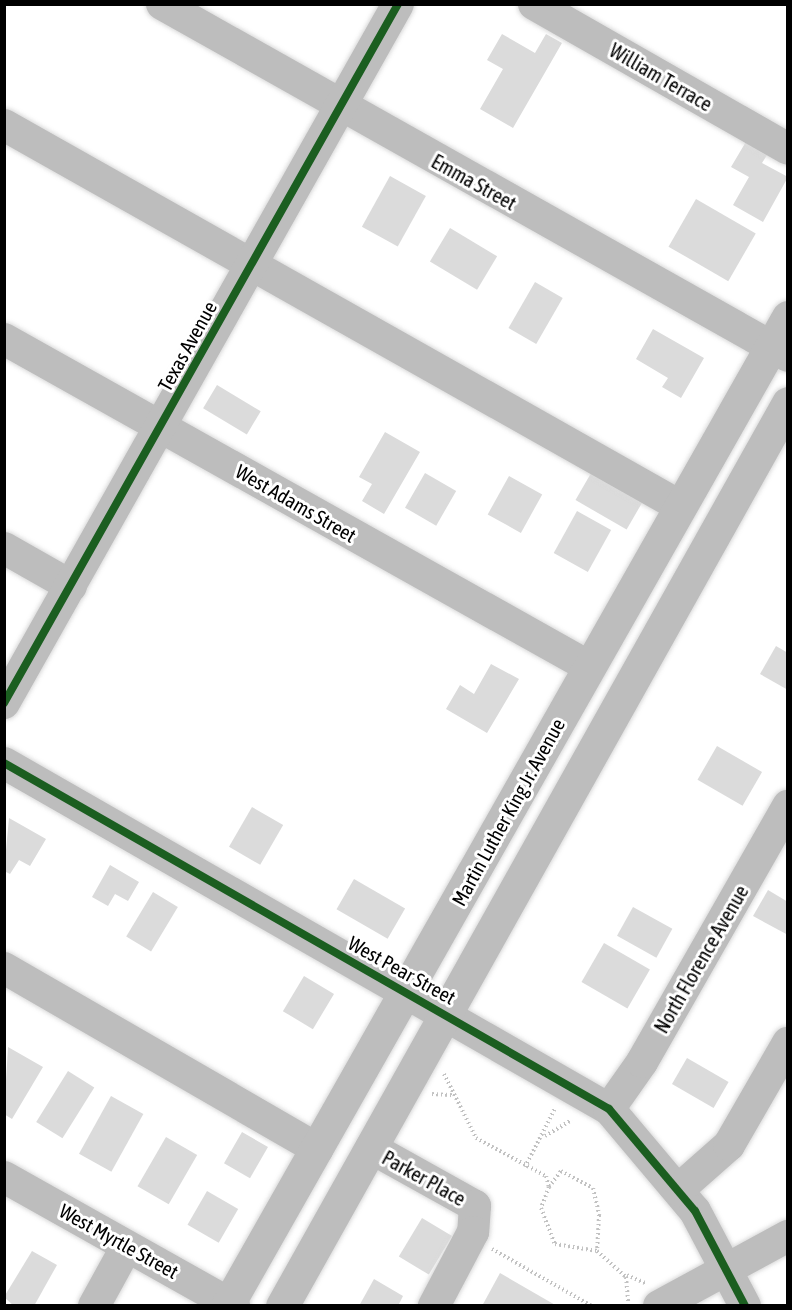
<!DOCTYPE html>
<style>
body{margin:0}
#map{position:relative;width:792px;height:1310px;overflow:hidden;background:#fff;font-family:"Asap Condensed",sans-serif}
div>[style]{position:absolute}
.building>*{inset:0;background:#dbdbdb;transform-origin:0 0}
.path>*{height:4px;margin-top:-2px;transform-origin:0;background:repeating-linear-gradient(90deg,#c2c2c2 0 1.5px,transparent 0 4.5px)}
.roads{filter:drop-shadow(0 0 2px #dbdbdb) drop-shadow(0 0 2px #dbdbdb)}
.minor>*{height:32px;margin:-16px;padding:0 16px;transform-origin:16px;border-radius:16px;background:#bdbdbd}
.major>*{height:33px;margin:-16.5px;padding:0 16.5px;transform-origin:16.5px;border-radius:16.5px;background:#bdbdbd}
.cycleway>*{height:8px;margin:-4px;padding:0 4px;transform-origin:4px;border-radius:4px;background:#1b5e20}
span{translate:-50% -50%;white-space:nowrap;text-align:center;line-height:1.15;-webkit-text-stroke:6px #fff;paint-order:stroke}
.street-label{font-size:20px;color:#000}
.frame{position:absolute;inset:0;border:6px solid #000;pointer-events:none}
</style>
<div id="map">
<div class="building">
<i style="clip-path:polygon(502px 34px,535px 53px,546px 34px,562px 43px,513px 128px,480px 109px,503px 69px,487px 60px)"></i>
<i style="clip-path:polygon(747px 140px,769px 152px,762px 163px,788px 177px,763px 222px,733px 205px,749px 177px,731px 167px)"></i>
<i style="left:390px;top:176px;width:41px;height:58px;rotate:29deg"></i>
<i style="left:696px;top:199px;width:69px;height:55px;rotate:30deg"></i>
<i style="left:450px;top:228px;width:55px;height:39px;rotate:31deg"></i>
<i style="left:535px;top:282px;width:32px;height:53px;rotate:30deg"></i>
<i style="clip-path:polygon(653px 329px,704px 358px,681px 398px,662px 387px,668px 378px,636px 359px)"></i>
<i style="left:217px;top:385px;width:51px;height:27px;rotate:31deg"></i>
<i style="clip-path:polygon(385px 432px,420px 452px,384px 514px,362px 501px,372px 484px,359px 477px)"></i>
<i style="left:594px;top:468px;width:59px;height:37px;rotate:30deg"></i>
<i style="left:425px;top:473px;width:36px;height:40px;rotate:30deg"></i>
<i style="left:509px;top:476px;width:38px;height:44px;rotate:29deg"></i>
<i style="left:577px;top:511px;width:39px;height:48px;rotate:29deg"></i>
<i style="clip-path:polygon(776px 646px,788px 653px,788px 690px,760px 674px)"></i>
<i style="clip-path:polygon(491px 664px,519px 679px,487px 733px,446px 709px,460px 685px,474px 694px)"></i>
<i style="left:717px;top:746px;width:52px;height:39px;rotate:30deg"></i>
<i style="left:252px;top:807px;width:36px;height:46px;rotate:30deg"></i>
<i style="clip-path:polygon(9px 818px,46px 839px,30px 866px,19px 860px,10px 874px,4px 871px)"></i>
<i style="clip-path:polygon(110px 865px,139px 882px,128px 901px,115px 894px,108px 906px,92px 897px)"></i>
<i style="left:354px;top:879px;width:59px;height:35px;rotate:30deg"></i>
<i style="clip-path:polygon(768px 890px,788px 902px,788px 935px,753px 916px)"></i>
<i style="left:153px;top:892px;width:29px;height:52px;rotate:31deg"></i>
<i style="left:633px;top:907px;width:45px;height:33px;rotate:29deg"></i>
<i style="left:604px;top:943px;width:53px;height:45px;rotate:30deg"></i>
<i style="left:304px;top:976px;width:35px;height:41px;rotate:31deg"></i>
<i style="clip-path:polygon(8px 1047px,43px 1067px,12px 1119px,4px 1114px)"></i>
<i style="left:687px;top:1058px;width:48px;height:30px;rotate:30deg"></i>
<i style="left:68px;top:1071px;width:31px;height:60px;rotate:32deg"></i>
<i style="left:111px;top:1096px;width:37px;height:66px;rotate:29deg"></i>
<i style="left:242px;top:1132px;width:30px;height:36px;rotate:30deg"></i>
<i style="left:166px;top:1137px;width:36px;height:57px;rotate:30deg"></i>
<i style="left:207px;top:1191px;width:36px;height:39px;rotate:30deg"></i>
<i style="left:422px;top:1218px;width:35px;height:45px;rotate:31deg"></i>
<i style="clip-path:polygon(32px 1251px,57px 1265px,34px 1306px,14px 1306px,4px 1297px)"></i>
<i style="clip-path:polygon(500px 1273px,557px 1306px,482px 1306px)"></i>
<i style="clip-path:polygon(374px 1279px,403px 1296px,398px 1306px,359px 1306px)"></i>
</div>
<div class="path">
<i style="left:444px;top:1074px;width:72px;rotate:63.4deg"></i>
<i style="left:476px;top:1138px;width:80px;rotate:28.5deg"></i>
<i style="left:546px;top:1176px;width:11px;rotate:75deg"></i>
<i style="left:549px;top:1187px;width:22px;rotate:111deg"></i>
<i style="left:541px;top:1208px;width:39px;rotate:69deg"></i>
<i style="left:555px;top:1244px;width:43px;rotate:9.5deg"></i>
<i style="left:597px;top:1251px;width:39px;rotate:42deg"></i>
<i style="left:626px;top:1277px;width:25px;rotate:85deg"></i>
<i style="left:432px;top:1094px;width:22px;rotate:3deg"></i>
<i style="left:545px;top:1136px;width:31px;rotate:-31deg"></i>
<i style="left:525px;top:1167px;width:66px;rotate:-63deg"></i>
<i style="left:549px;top:1187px;width:20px;rotate:-53deg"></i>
<i style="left:561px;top:1171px;width:36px;rotate:28deg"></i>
<i style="left:593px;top:1188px;width:28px;rotate:77deg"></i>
<i style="left:599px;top:1215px;width:35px;rotate:93deg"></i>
<i style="left:492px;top:1249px;width:115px;rotate:29.7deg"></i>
<i style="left:627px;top:1275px;width:20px;rotate:24deg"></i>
</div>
<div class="roads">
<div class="minor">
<i style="left:162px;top:4px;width:718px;rotate:29.35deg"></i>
<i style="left:534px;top:4px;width:292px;rotate:29.7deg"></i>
<i style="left:4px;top:125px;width:774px;rotate:29.41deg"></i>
<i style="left:4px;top:339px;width:669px;rotate:29.25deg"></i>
<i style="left:4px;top:548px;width:77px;rotate:29.6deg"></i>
<i style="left:4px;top:703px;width:802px;rotate:-60.59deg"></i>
<i style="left:4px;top:763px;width:697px;rotate:29.77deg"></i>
<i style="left:609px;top:1109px;width:133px;rotate:49.9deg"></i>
<i style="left:695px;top:1211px;width:107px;rotate:62.2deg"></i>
<i style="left:4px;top:968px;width:362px;rotate:30deg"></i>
<i style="left:609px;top:1109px;width:57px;rotate:-54.9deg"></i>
<i style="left:642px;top:1062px;width:295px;rotate:-60.3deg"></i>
<i style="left:371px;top:1148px;width:119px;rotate:29.1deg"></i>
<i style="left:475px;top:1206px;width:26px;rotate:94deg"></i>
<i style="left:473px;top:1232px;width:84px;rotate:117.8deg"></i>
<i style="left:4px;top:1177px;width:264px;rotate:29.3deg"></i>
<i style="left:678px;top:1190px;width:68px;rotate:-41.4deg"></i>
<i style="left:729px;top:1145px;width:118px;rotate:-60deg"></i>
<i style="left:94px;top:1306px;width:68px;rotate:-61.2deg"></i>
<i style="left:659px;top:1306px;width:147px;rotate:-28.5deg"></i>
</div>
<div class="major">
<i style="left:227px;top:1306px;width:1137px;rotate:-60.44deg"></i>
<i style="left:282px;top:1306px;width:1035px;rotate:-60.74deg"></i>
</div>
</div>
<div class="cycleway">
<i style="left:4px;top:703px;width:802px;rotate:-60.59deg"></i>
<i style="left:4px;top:763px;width:697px;rotate:29.77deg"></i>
<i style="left:609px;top:1109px;width:133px;rotate:49.9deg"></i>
<i style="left:695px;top:1211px;width:107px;rotate:62.2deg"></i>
</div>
<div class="street-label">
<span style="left:661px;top:77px;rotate:30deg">William Terrace</span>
<span style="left:474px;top:182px;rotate:29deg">Emma Street</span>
<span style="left:187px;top:346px;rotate:-61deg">Texas Avenue</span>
<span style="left:296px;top:503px;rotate:30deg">West Adams Street</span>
<span style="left:508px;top:812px;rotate:-61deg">Martin Luther King Jr. Avenue</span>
<span style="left:701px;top:959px;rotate:-60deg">North Florence Avenue</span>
<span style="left:402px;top:970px;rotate:29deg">West Pear Street</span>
<span style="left:424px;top:1178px;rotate:29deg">Parker Place</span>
<span style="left:119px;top:1241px;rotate:29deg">West Myrtle Street</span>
</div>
<div class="frame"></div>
</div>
